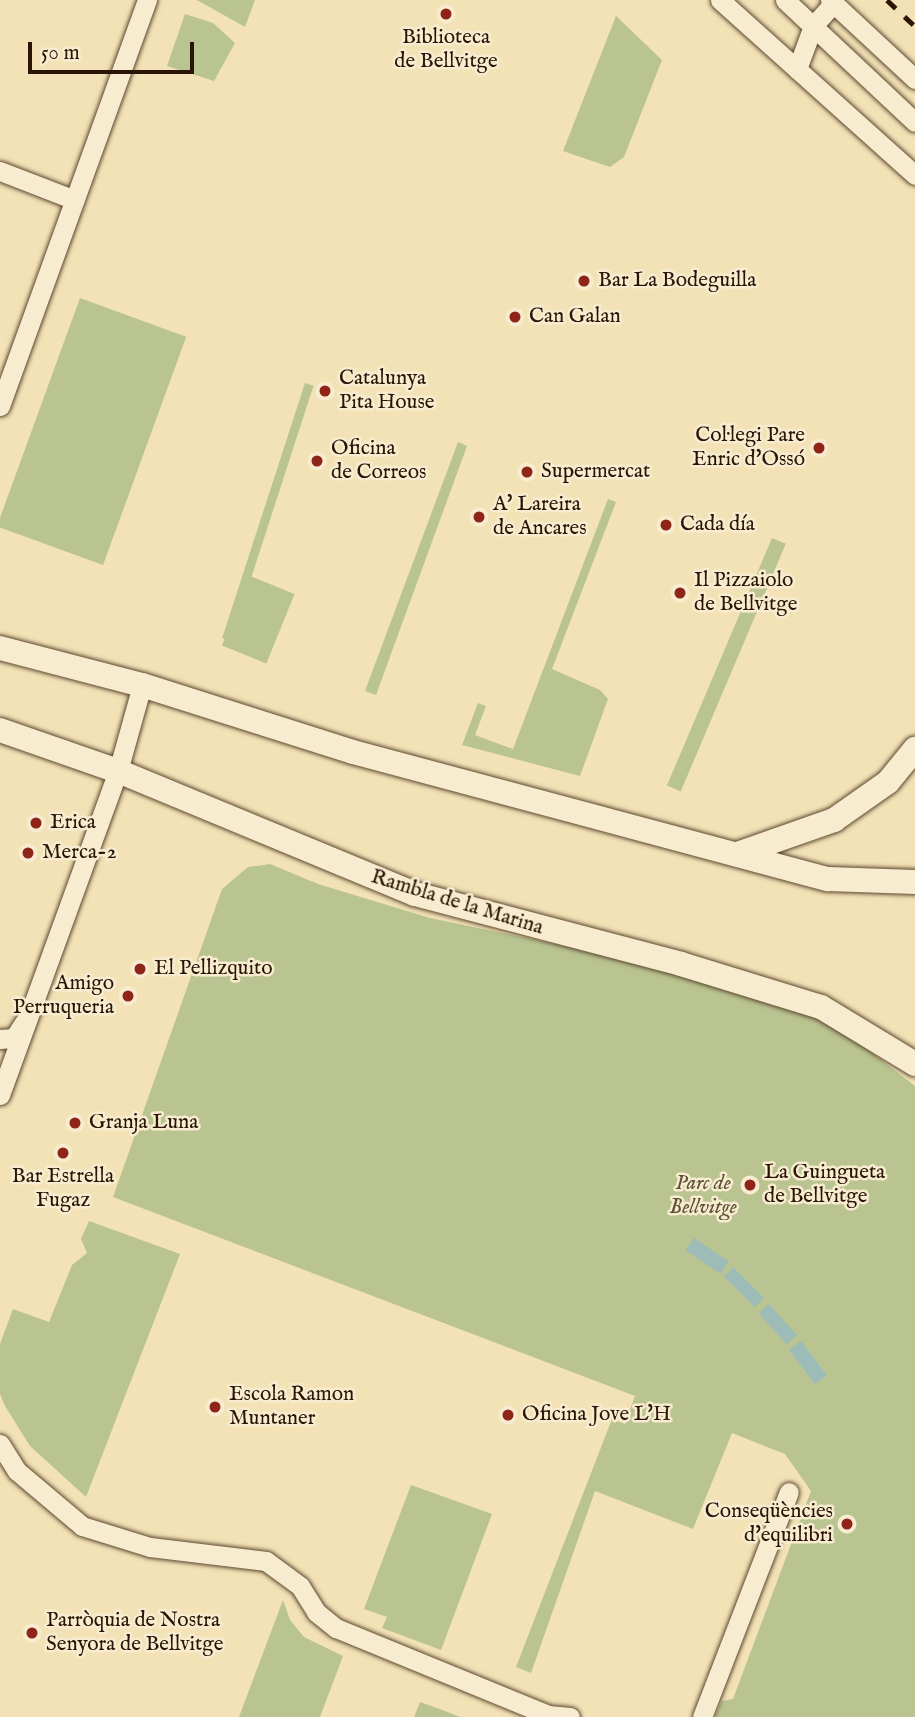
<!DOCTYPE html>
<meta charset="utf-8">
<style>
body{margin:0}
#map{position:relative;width:915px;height:1717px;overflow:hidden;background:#f3e2b6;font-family:"IM FELL English",serif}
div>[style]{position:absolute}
.green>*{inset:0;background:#b9c490;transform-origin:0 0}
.water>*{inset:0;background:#9ebcb7;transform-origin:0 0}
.roads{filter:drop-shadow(0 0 2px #5d4831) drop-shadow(0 0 2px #5d4831)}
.minor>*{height:19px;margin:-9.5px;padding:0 9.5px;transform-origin:9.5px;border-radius:9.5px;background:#f7ecd0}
.tertiary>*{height:24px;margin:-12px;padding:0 12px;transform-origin:12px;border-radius:12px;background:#f7ecd0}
.rail>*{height:5px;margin-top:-2.5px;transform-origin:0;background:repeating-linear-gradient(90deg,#2b1405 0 12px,transparent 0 24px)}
.dots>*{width:19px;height:19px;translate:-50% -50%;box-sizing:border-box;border:4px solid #f7ecd0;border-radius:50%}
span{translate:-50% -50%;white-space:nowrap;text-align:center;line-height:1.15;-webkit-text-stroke:5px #f7ecd0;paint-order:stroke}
.poi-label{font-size:21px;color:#2b1405}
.left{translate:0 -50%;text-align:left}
.right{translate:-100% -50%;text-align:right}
.street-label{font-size:21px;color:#2b1405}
.park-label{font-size:21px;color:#5d5236;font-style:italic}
.scale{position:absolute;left:28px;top:42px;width:166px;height:32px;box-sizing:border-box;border:4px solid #2b1405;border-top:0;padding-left:9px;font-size:21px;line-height:24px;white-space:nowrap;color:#2b1405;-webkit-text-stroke:5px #f7ecd0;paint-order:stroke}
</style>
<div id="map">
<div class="green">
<i style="clip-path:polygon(197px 0,255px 0,245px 27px)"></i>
<i style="clip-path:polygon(185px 14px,213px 23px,235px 43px,214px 81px,167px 66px)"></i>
<i style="clip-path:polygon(616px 16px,662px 60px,624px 157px,610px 167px,563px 151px)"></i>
<i style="left:80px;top:298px;width:113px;height:243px;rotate:20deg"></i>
<i style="left:305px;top:383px;width:9px;height:268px;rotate:18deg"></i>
<i style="clip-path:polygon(458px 442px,467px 446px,376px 695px,365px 691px)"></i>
<i style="clip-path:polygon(608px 499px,616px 502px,552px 669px,600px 690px,608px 699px,580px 776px,462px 745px,478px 703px,486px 706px,475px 735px,513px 749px)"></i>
<i style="left:772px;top:538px;width:15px;height:269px;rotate:23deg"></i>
<i style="left:250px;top:576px;width:48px;height:75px;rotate:22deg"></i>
<i style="clip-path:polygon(270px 864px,318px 884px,430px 918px,675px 969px,787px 1000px,859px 1043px,915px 1086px,915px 1717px,715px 1717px,722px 1701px,733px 1699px,811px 1491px,785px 1454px,732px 1433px,693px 1529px,595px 1491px,531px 1673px,516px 1667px,612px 1419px,625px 1424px,635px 1396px,113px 1197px,222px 889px,248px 867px)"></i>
<i style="clip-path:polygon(89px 1221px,180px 1254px,86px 1497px,30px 1446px,5px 1406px,0 1394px,0 1344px,13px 1309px,49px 1322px,72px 1265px,87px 1253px,81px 1239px)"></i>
<i style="clip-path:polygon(411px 1485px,492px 1514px,441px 1650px,382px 1628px,387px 1617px,364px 1609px)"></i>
<i style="clip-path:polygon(283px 1600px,290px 1620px,304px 1637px,343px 1656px,320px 1717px,239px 1717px)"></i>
<i style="clip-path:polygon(420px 1702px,445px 1711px,460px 1717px,414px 1717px)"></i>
</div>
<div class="water">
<i style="left:694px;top:1238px;width:42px;height:15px;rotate:34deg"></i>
<i style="left:733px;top:1267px;width:44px;height:13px;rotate:45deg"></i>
<i style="left:769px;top:1304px;width:42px;height:14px;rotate:48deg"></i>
<i style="left:801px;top:1341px;width:43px;height:15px;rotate:53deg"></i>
</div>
<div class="roads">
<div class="minor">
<i style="left:720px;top:0;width:262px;rotate:41.9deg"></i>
<i style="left:785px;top:0;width:178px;rotate:43.2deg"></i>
<i style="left:830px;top:0;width:116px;rotate:42.9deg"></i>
<i style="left:797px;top:69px;width:46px;rotate:-69.6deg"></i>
<i style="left:813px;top:26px;width:30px;rotate:-48deg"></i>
<i style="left:0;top:171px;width:80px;rotate:21.1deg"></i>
<i style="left:0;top:406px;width:432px;rotate:-70.1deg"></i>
<i style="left:0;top:1039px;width:14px;rotate:-4deg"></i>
<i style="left:14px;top:1038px;width:20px;rotate:-57deg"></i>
<i style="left:0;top:1095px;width:345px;rotate:-70deg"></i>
<i style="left:118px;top:771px;width:89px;rotate:-74.4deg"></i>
<i style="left:0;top:1444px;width:32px;rotate:58deg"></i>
<i style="left:17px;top:1471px;width:85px;rotate:40.2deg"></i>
<i style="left:82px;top:1526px;width:71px;rotate:17.2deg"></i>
<i style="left:150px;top:1547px;width:117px;rotate:6.9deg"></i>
<i style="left:266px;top:1561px;width:42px;rotate:36.3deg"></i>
<i style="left:300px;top:1586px;width:31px;rotate:58deg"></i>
<i style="left:316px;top:1612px;width:26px;rotate:39deg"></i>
<i style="left:336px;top:1628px;width:229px;rotate:22.3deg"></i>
<i style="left:548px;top:1715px;width:22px;rotate:5deg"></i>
<i style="left:702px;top:1717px;width:241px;rotate:-68.9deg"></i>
</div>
<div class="tertiary">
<i style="left:0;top:648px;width:147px;rotate:14.6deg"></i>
<i style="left:142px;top:685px;width:221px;rotate:17.6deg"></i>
<i style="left:353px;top:752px;width:492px;rotate:15deg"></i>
<i style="left:828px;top:879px;width:87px;rotate:2deg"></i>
<i style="left:0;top:730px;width:125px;rotate:19.2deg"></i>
<i style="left:118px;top:771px;width:321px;rotate:22.5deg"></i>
<i style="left:415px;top:894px;width:275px;rotate:14.7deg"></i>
<i style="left:681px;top:964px;width:146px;rotate:17.1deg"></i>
<i style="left:821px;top:1007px;width:110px;rotate:31.2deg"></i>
<i style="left:740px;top:853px;width:100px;rotate:-19.3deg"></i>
<i style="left:834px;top:820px;width:66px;rotate:-35.1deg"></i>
<i style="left:888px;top:782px;width:43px;rotate:-50.7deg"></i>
</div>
</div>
<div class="rail">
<i style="left:887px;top:0;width:38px;rotate:43deg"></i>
</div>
<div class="dots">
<i style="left:446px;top:14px;background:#8f2418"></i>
<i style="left:584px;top:281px;background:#8f2418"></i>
<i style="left:515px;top:317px;background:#8f2418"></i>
<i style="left:325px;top:391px;background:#8f2418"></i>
<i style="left:819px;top:448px;background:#8f2418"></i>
<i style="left:317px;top:461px;background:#8f2418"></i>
<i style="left:527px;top:472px;background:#8f2418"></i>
<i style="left:479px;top:517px;background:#8f2418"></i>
<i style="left:666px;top:525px;background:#8f2418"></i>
<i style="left:680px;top:593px;background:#8f2418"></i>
<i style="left:36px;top:823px;background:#8f2418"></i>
<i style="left:28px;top:853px;background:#8f2418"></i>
<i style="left:140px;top:969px;background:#8f2418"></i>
<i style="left:128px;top:996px;background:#8f2418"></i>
<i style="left:75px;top:1123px;background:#8f2418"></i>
<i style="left:63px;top:1153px;background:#8f2418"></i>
<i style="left:750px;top:1185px;background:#8f2418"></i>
<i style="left:215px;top:1407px;background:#8f2418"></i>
<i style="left:508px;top:1415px;background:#8f2418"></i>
<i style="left:847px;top:1524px;background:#8f2418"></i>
<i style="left:32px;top:1633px;background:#8f2418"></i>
</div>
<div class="poi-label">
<span style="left:446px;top:50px">Biblioteca<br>de Bellvitge</span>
<span class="left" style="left:598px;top:281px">Bar La Bodeguilla</span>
<span class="left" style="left:529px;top:317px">Can Galan</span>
<span class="left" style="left:339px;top:391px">Catalunya<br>Pita House</span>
<span class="right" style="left:805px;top:448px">Col·legi Pare<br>Enric d'Ossó</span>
<span class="left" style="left:331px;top:461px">Oficina<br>de Correos</span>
<span class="left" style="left:541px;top:472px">Supermercat</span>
<span class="left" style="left:493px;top:517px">A' Lareira<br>de Ancares</span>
<span class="left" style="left:680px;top:525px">Cada día</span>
<span class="left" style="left:694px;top:593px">Il Pizzaiolo<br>de Bellvitge</span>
<span class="left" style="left:50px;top:823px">Erica</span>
<span class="left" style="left:42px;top:853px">Merca-2</span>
<span class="left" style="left:154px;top:969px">El Pellizquito</span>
<span class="right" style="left:114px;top:996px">Amigo<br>Perruqueria</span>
<span class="left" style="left:89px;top:1123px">Granja Luna</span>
<span class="left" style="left:764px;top:1185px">La Guingueta<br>de Bellvitge</span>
<span style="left:63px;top:1189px">Bar Estrella<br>Fugaz</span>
<span class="left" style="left:229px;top:1407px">Escola Ramon<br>Muntaner</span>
<span class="left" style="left:522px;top:1415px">Oficina Jove L'H</span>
<span class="right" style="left:833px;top:1524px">Conseqüències<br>d'equilibri</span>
<span class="left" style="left:46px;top:1633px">Parròquia de Nostra<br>Senyora de Bellvitge</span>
</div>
<div class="street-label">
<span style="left:457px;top:903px;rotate:17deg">Rambla de la Marina</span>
</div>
<div class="park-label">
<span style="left:703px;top:1196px">Parc de<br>Bellvitge</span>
</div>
<div class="scale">50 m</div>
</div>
